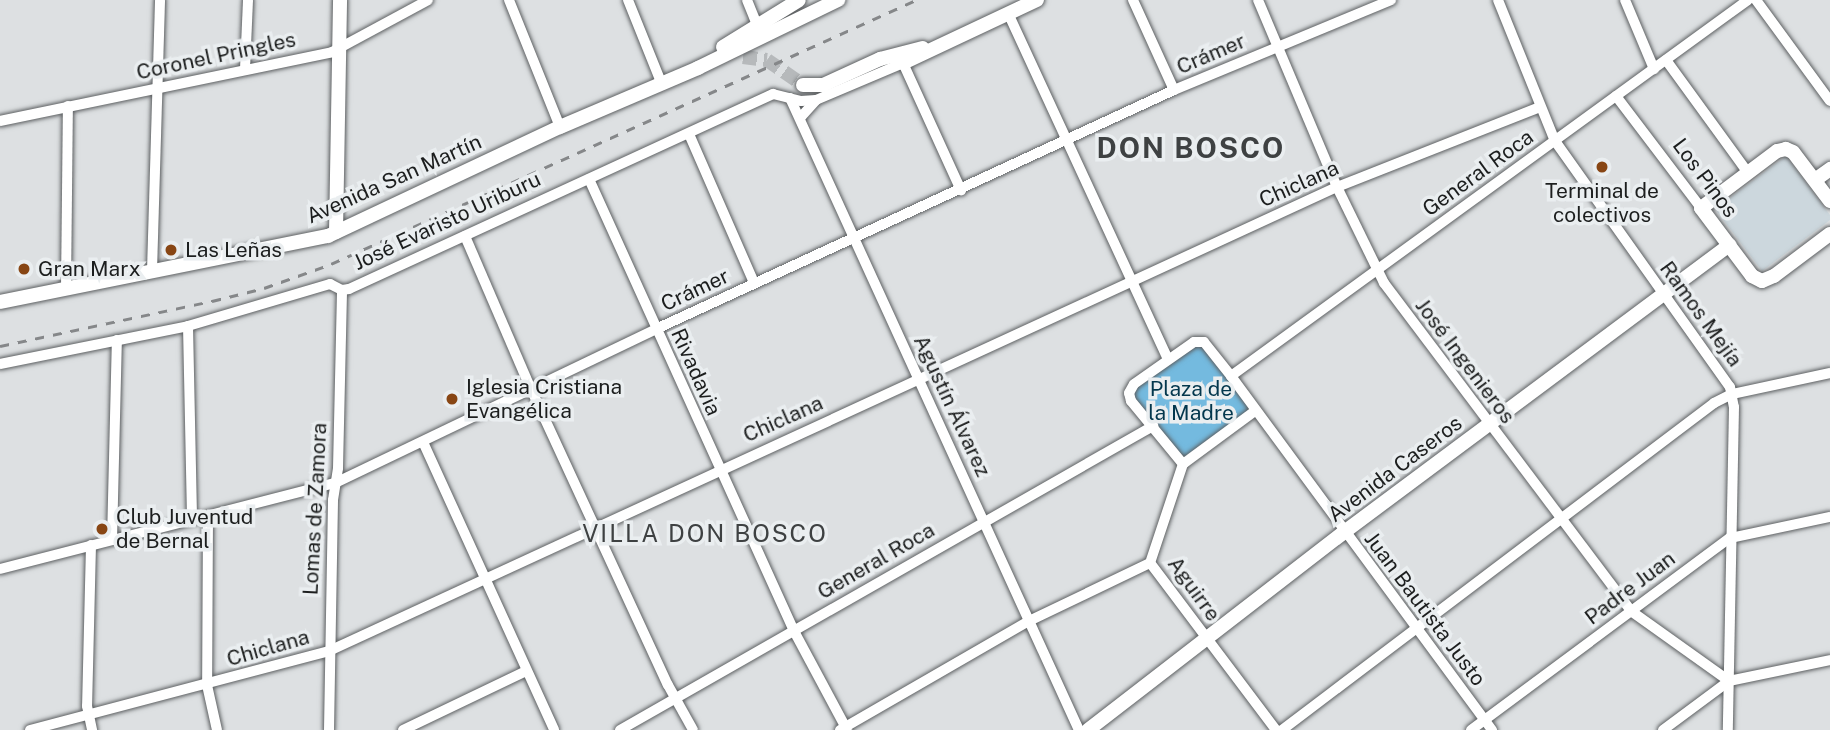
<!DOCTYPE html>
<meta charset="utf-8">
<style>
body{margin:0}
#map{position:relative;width:1830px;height:730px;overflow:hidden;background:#dde0e2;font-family:"Public Sans",sans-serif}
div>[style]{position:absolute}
.built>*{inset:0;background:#ccd7dd}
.green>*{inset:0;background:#74badf}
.secondary-tunnel>*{height:14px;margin-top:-7px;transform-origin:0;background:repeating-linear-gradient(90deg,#b6b9bb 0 14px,transparent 0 21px)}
.roads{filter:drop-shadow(0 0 2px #5d6062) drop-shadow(0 0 2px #5d6062)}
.street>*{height:10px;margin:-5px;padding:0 5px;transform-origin:5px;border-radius:5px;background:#fff}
.secondary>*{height:14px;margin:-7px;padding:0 7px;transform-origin:7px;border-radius:7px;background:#fff}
.rail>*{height:2.5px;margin-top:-1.25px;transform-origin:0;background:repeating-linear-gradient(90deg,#858789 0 9px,transparent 0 18px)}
.dots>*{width:19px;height:19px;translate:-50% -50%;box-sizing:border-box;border:4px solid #eaeef0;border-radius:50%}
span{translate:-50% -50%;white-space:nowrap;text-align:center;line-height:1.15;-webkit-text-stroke:7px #eaeef0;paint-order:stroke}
.street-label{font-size:21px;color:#1c1e1e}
.poi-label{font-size:21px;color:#1c1e1e}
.left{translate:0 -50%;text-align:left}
.park-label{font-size:21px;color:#03374d}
.quarter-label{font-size:24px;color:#3e4142;letter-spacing:2px}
.district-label{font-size:28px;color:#3e4142;font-weight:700;letter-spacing:2px}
</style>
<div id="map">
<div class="built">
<i style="clip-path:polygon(1786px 156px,1830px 215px,1830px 220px,1762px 271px,1715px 209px)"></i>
</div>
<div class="green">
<i style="clip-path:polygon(1199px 341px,1255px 411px,1183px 464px,1131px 401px,1130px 388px)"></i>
</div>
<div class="secondary-tunnel">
<i style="left:743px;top:57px;width:24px;rotate:7deg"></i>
<i style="left:767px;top:60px;width:44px;rotate:34.8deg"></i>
</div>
<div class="roads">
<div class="street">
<i style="left:509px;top:0;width:137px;rotate:68.1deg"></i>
<i style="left:628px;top:0;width:88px;rotate:68.1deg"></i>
<i style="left:747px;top:0;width:31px;rotate:68deg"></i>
<i style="left:1133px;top:0;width:99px;rotate:65.5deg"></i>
<i style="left:1258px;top:0;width:203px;rotate:67.1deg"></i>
<i style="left:1337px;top:187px;width:107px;rotate:63.9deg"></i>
<i style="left:1384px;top:283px;width:411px;rotate:53deg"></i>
<i style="left:1631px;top:611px;width:120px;rotate:35.5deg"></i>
<i style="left:1498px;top:0;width:152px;rotate:68deg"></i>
<i style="left:1555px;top:141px;width:302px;rotate:54.6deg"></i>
<i style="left:1730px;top:387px;width:20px;rotate:79deg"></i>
<i style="left:1734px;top:407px;width:323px;rotate:91.1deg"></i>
<i style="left:1625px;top:0;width:75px;rotate:67.2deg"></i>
<i style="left:1756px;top:0;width:125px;rotate:53.8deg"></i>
<i style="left:1008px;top:13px;width:381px;rotate:65.2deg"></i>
<i style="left:1666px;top:60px;width:140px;rotate:54deg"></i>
<i style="left:245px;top:69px;width:69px;rotate:-87.5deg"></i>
<i style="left:1616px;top:96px;width:141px;rotate:52.8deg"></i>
<i style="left:790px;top:98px;width:695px;rotate:65.43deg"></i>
<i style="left:800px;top:118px;width:24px;rotate:-48deg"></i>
<i style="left:816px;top:100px;width:95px;rotate:-23deg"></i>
<i style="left:903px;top:63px;width:140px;rotate:65.5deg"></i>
<i style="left:0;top:121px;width:339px;rotate:-11.7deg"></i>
<i style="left:332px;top:52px;width:109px;rotate:-28.4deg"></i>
<i style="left:689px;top:134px;width:163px;rotate:66.4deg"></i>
<i style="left:589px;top:179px;width:496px;rotate:65.6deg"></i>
<i style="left:794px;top:631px;width:112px;rotate:61.8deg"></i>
<i style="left:465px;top:236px;width:167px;rotate:66.7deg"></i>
<i style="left:531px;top:389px;width:326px;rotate:65.2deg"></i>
<i style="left:668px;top:685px;width:51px;rotate:60.9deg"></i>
<i style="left:152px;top:271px;width:271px;rotate:-88.3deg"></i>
<i style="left:66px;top:288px;width:182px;rotate:-89.4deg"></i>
<i style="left:188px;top:326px;width:194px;rotate:88.8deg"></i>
<i style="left:0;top:364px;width:192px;rotate:-11.4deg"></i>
<i style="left:188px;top:326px;width:148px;rotate:-16.5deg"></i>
<i style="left:330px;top:284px;width:13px;rotate:27deg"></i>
<i style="left:342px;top:290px;width:7px;rotate:-8deg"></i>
<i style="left:349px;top:289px;width:467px;rotate:-24.7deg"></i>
<i style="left:773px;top:94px;width:29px;rotate:14deg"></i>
<i style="left:801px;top:101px;width:15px;rotate:-4deg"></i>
<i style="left:1231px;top:376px;width:639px;rotate:-36.03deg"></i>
<i style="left:423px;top:442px;width:316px;rotate:65.5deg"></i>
<i style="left:1183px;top:464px;width:89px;rotate:-36.4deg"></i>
<i style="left:208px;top:516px;width:169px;rotate:90.3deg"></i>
<i style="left:207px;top:685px;width:46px;rotate:77.5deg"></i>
<i style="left:112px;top:540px;width:200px;rotate:-88.6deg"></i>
<i style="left:91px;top:545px;width:161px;rotate:91.4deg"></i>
<i style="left:87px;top:706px;width:25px;rotate:78deg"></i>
<i style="left:0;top:569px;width:346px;rotate:-14.4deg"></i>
<i style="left:335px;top:483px;width:356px;rotate:-25.6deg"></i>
<i style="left:656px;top:329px;width:570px;rotate:-24.77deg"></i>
<i style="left:1174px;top:90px;width:235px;rotate:-22.5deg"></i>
<i style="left:30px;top:730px;width:309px;rotate:-14.8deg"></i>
<i style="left:329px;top:651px;width:1110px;rotate:-24.72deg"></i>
<i style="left:1337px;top:187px;width:218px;rotate:-21.5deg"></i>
<i style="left:329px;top:730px;width:230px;rotate:-89deg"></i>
<i style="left:333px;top:500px;width:32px;rotate:-81deg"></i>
<i style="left:338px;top:468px;width:178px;rotate:-88.7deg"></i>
<i style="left:403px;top:730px;width:136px;rotate:-25.6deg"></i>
<i style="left:620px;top:730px;width:614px;rotate:-29.7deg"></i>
<i style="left:840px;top:730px;width:218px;rotate:-30deg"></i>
<i style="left:1029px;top:621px;width:134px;rotate:-25.6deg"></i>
<i style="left:1276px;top:730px;width:209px;rotate:-127deg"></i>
<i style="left:1150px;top:563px;width:104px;rotate:-71.6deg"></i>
<i style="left:1183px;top:464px;width:82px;rotate:-129.5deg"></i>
<i style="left:1131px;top:401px;width:8px;rotate:-104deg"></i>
<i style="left:1129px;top:393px;width:10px;rotate:-61deg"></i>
<i style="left:1134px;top:384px;width:73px;rotate:-35deg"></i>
<i style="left:1194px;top:342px;width:10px"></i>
<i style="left:1204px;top:342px;width:43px;rotate:51.5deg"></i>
<i style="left:1231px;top:376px;width:440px;rotate:53.6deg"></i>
<i style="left:1282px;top:730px;width:542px;rotate:-37.12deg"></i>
<i style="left:1714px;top:403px;width:20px;rotate:-27deg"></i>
<i style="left:1732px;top:394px;width:100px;rotate:-12.1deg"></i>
<i style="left:1471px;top:730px;width:322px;rotate:-36.6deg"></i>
<i style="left:1730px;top:538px;width:102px;rotate:-11.9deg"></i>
<i style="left:1663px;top:730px;width:82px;rotate:-36.6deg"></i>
<i style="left:1729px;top:681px;width:103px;rotate:-11.7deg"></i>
</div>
<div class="secondary">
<i style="left:723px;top:47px;width:89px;rotate:-31.7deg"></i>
<i style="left:903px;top:63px;width:148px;rotate:-25.2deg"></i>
<i style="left:803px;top:85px;width:20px"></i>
<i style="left:823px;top:85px;width:63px;rotate:-24.5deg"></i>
<i style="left:880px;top:59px;width:44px;rotate:-14.3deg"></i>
<i style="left:1815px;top:180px;width:19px;rotate:-36deg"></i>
<i style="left:1830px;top:201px;width:61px;rotate:-127.1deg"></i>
<i style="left:1793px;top:152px;width:8px;rotate:-157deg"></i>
<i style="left:1786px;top:149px;width:9px;rotate:167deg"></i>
<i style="left:1777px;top:151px;width:95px;rotate:143.1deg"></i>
<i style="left:1701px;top:208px;width:85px;rotate:53.1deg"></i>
<i style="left:1752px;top:276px;width:11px;rotate:27deg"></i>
<i style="left:1762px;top:281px;width:13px;rotate:-23deg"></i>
<i style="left:1774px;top:276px;width:70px;rotate:-36.9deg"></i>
<i style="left:336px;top:232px;width:232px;rotate:-89deg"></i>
<i style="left:0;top:302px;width:335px;rotate:-11.4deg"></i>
<i style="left:328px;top:236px;width:256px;rotate:-25.2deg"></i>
<i style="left:560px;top:127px;width:150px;rotate:-23.1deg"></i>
<i style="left:698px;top:68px;width:156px;rotate:-25.9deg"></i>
<i style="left:1088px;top:730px;width:322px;rotate:-37.7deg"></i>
<i style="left:1343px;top:533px;width:482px;rotate:-36.7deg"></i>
</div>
</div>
<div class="rail">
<i style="left:0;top:346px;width:217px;rotate:-12deg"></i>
<i style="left:212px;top:301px;width:54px;rotate:-14deg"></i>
<i style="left:264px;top:288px;width:71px;rotate:-19.7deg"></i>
<i style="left:331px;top:264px;width:642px;rotate:-24.29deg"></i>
</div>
<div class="dots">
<i style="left:1602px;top:167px;background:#884614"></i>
<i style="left:171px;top:250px;background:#884614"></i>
<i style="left:24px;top:269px;background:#884614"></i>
<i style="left:452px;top:399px;background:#884614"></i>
<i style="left:102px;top:529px;background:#884614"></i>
</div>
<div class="street-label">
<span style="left:1211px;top:54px;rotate:-23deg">Crámer</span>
<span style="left:216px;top:56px;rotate:-12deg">Coronel Pringles</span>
<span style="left:1478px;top:173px;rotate:-36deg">General Roca</span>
<span style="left:1705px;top:178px;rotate:53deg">Los Pinos</span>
<span style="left:394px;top:179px;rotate:-24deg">Avenida San Martín</span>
<span style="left:1299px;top:184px;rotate:-24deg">Chiclana</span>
<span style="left:447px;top:221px;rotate:-25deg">José Evaristo Uriburu</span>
<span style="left:695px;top:290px;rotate:-25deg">Crámer</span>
<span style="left:1701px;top:314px;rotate:54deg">Ramos Mejía</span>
<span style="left:1465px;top:361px;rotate:53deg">José Ingenieros</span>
<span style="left:696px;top:372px;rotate:66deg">Rivadavia</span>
<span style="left:952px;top:406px;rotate:65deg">Agustín Álvarez</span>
<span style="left:783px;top:419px;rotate:-24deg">Chiclana</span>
<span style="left:1395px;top:469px;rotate:-37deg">Avenida Caseros</span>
<span style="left:315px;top:509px;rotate:-87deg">Lomas de Zamora</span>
<span style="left:876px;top:561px;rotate:-30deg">General Roca</span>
<span style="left:1630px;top:588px;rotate:-37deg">Padre Juan</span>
<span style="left:1194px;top:589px;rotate:54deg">Aguirre</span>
<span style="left:1425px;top:609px;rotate:53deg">Juan Bautista Justo</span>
<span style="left:268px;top:648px;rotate:-16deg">Chiclana</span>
</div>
<div class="poi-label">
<span style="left:1602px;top:203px">Terminal de<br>colectivos</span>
<span class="left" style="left:185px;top:250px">Las Leñas</span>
<span class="left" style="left:38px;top:269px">Gran Marx</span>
<span class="left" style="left:466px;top:399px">Iglesia Cristiana<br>Evangélica</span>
<span class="left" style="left:116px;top:529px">Club Juventud<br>de Bernal</span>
</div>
<div class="park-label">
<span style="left:1191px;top:401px">Plaza de<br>la Madre</span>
</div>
<div class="quarter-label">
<span style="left:705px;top:534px">VILLA DON BOSCO</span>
</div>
<div class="district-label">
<span style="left:1191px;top:148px">DON BOSCO</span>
</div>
</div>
